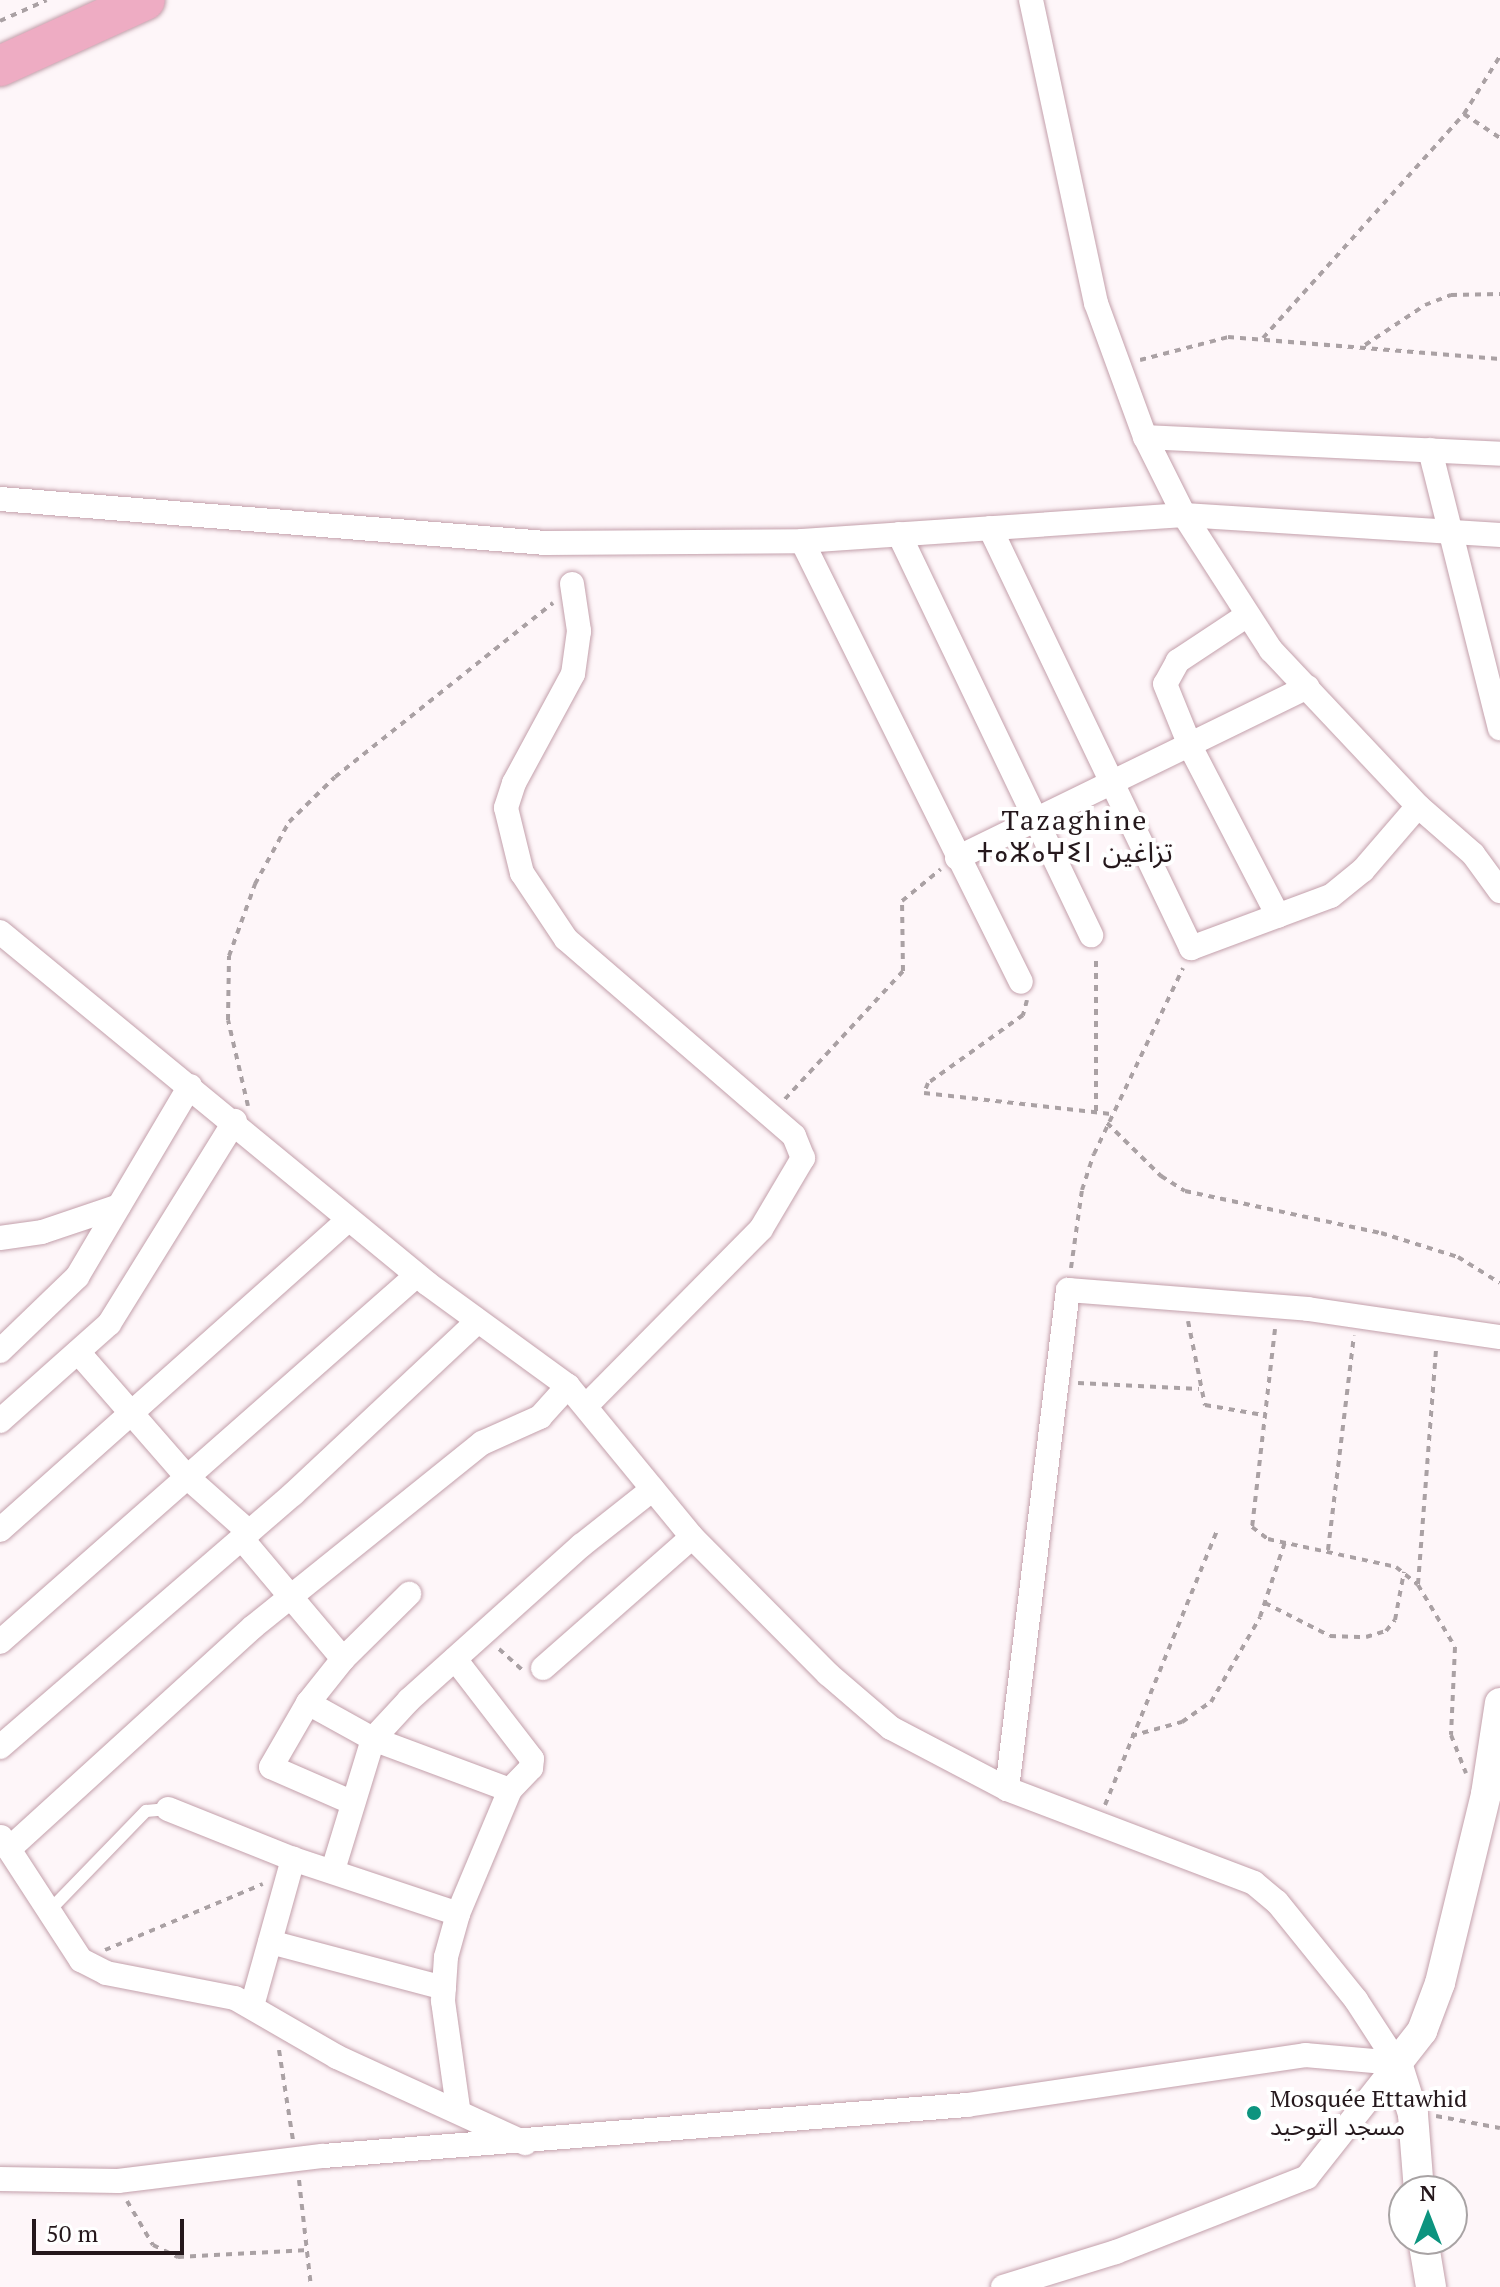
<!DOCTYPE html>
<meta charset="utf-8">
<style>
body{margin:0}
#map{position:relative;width:1500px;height:2287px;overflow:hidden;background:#fef6f9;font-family:"PT Serif","Noto Sans Arabic","Noto Sans Tifinagh",serif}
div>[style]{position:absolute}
.path>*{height:4px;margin-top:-2px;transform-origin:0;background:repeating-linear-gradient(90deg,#aaa1a4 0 6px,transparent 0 12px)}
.roads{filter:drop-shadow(0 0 2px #c3a0ab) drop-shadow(0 0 2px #c3a0ab)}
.service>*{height:12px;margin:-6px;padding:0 6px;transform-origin:6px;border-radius:6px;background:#fff}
.minor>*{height:24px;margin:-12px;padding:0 12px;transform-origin:12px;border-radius:12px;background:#fff}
.tertiary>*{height:30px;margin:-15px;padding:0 15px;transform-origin:15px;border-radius:15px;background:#fff}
.trunk>*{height:40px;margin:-20px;padding:0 20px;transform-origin:20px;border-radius:20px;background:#eeacc3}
.dots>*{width:22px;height:22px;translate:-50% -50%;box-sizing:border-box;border:4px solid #fff;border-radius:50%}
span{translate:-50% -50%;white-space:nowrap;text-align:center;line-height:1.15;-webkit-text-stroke:8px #fff;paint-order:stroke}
.poi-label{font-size:24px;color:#25181c}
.left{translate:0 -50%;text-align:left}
.quarter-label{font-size:28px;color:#25181c;letter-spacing:2px}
.north{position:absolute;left:1388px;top:2175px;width:80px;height:80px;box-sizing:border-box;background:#fff;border:2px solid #a8a3a4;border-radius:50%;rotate:0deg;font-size:22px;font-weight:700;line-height:32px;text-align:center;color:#25181c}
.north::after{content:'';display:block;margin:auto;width:28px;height:36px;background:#0d947f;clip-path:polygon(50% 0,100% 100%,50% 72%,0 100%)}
.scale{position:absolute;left:32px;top:2219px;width:152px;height:36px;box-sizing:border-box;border:4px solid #25181c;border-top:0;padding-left:10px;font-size:24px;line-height:28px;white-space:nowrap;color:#25181c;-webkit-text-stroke:6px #fff;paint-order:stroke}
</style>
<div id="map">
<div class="path">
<i style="left:0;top:21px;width:51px;rotate:-24.1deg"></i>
<i style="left:1464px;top:114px;width:43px;rotate:33.7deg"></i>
<i style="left:1263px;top:338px;width:301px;rotate:-48.1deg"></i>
<i style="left:1464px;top:114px;width:68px;rotate:-58.2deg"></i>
<i style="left:1365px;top:345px;width:72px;rotate:-33.7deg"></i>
<i style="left:1425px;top:305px;width:28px;rotate:-21deg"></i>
<i style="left:1451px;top:295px;width:49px;rotate:-1.2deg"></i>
<i style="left:1140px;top:360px;width:91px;rotate:-14.6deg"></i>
<i style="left:1228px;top:337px;width:273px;rotate:4.6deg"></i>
<i style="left:1027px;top:1000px;width:16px;rotate:105deg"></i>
<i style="left:1023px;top:1015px;width:117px;rotate:144.4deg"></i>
<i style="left:928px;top:1083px;width:11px;rotate:112deg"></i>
<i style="left:924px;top:1093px;width:188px;rotate:6.4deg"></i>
<i style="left:785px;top:1099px;width:174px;rotate:-47.3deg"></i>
<i style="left:903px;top:971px;width:70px;rotate:-90.8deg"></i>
<i style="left:902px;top:901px;width:50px;rotate:-39.4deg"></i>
<i style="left:248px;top:1106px;width:88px;rotate:-103.1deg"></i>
<i style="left:228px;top:1020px;width:64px;rotate:-89.1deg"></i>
<i style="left:229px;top:956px;width:77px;rotate:-70.1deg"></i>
<i style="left:255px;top:884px;width:71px;rotate:-61.3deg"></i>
<i style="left:289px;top:822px;width:64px;rotate:-44.4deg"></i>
<i style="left:335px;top:777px;width:279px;rotate:-38.6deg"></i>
<i style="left:1096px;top:1111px;width:155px;rotate:-90deg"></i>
<i style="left:1107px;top:1123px;width:76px;rotate:44.5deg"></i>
<i style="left:1161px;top:1176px;width:28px;rotate:32deg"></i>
<i style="left:1185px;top:1191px;width:200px;rotate:12.1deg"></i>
<i style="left:1381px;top:1233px;width:81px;rotate:17.3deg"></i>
<i style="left:1458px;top:1257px;width:49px;rotate:31.8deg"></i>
<i style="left:1071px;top:1268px;width:79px;rotate:-82deg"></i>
<i style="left:1082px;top:1190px;width:38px;rotate:-72deg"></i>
<i style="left:1094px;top:1154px;width:206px;rotate:-64.4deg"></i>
<i style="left:1188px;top:1321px;width:86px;rotate:78.6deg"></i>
<i style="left:1205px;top:1405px;width:59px;rotate:9.8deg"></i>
<i style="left:1275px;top:1329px;width:199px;rotate:96.6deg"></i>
<i style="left:1252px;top:1527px;width:20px;rotate:37deg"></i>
<i style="left:1268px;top:1539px;width:131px;rotate:12.3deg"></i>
<i style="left:1396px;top:1567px;width:28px;rotate:39deg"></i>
<i style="left:1418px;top:1585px;width:72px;rotate:59.2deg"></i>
<i style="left:1455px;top:1647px;width:88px;rotate:92.6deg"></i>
<i style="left:1451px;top:1735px;width:41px;rotate:68.5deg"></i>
<i style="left:1078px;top:1383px;width:121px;rotate:2.8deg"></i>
<i style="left:1328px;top:1550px;width:216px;rotate:-83.1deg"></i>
<i style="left:1418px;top:1584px;width:236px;rotate:-85.6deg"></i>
<i style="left:1265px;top:1603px;width:73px;rotate:26.9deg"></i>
<i style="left:1330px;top:1636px;width:36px;rotate:2deg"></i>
<i style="left:1366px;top:1637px;width:21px;rotate:-17deg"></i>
<i style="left:1386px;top:1631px;width:14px;rotate:-51deg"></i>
<i style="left:1395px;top:1620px;width:49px;rotate:-79.4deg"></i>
<i style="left:499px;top:1649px;width:31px;rotate:42deg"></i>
<i style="left:1131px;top:1736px;width:53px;rotate:-15.4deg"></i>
<i style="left:1182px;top:1722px;width:35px;rotate:-35deg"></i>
<i style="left:1211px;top:1702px;width:98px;rotate:-60deg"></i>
<i style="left:1260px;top:1617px;width:79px;rotate:-71.6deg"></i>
<i style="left:1105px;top:1805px;width:296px;rotate:-67.8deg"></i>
<i style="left:105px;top:1950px;width:171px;rotate:-22.7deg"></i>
<i style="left:279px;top:2050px;width:91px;rotate:81.2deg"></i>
<i style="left:1436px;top:2116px;width:65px;rotate:10.6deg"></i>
<i style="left:299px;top:2180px;width:108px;rotate:83.6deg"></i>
<i style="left:127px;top:2201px;width:51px;rotate:59.4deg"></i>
<i style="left:153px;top:2245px;width:28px;rotate:26deg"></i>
<i style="left:178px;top:2257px;width:130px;rotate:-3.1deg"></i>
</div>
<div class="roads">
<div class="service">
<i style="left:48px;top:1912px;width:141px;rotate:-45.9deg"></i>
<i style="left:146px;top:1811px;width:22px;rotate:-5deg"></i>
</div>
<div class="minor">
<i style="left:1031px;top:0;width:310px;rotate:77.9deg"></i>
<i style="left:1096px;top:303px;width:143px;rotate:69.9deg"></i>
<i style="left:1145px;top:437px;width:87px;rotate:63.4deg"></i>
<i style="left:1184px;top:515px;width:161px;rotate:57.2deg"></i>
<i style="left:1271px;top:650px;width:214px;rotate:46.7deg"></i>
<i style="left:1418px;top:806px;width:73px;rotate:41.1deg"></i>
<i style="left:1473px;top:854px;width:46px;rotate:53.9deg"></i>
<i style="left:1145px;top:437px;width:355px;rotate:2.7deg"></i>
<i style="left:1430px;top:450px;width:287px;rotate:75.9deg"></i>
<i style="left:0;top:499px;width:548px;rotate:4.61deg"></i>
<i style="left:546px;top:543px;width:256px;rotate:-0.4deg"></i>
<i style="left:802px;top:541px;width:383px;rotate:-3.9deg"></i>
<i style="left:1184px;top:515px;width:317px;rotate:3.6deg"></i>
<i style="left:990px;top:528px;width:466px;rotate:64.4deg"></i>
<i style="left:1191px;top:948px;width:149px;rotate:-20.4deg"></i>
<i style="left:1331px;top:896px;width:41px;rotate:-39.1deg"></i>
<i style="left:1363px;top:870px;width:84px;rotate:-49.3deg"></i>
<i style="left:899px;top:534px;width:445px;rotate:64.4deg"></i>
<i style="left:802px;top:541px;width:492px;rotate:63.6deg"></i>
<i style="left:572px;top:584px;width:48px;rotate:81.5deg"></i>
<i style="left:579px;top:631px;width:43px;rotate:97.9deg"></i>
<i style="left:573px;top:674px;width:124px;rotate:118.4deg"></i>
<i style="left:514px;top:783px;width:26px;rotate:108deg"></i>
<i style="left:506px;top:808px;width:67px;rotate:76.2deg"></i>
<i style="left:522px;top:873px;width:79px;rotate:56.3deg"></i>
<i style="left:566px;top:939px;width:301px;rotate:40.8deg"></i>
<i style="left:794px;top:1136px;width:24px;rotate:68deg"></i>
<i style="left:803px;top:1158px;width:82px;rotate:120.6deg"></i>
<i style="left:761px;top:1229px;width:247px;rotate:134.7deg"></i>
<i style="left:1246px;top:616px;width:82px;rotate:146.5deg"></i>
<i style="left:1178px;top:661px;width:26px;rotate:119deg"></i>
<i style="left:1165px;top:684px;width:69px;rotate:67.9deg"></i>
<i style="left:1191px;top:748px;width:189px;rotate:62.6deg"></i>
<i style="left:957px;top:858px;width:390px;rotate:-26deg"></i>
<i style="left:0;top:932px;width:554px;rotate:39.43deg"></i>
<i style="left:428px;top:1284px;width:173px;rotate:36.1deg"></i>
<i style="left:568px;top:1386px;width:195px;rotate:50.6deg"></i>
<i style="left:692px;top:1537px;width:193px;rotate:45.2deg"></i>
<i style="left:828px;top:1674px;width:83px;rotate:40.6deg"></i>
<i style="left:891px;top:1728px;width:131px;rotate:27.7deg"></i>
<i style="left:1007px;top:1789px;width:264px;rotate:20.8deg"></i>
<i style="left:1254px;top:1883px;width:30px;rotate:40deg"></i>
<i style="left:1277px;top:1902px;width:126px;rotate:51.1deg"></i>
<i style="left:1356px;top:2000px;width:75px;rotate:56.9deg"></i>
<i style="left:0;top:1238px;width:42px;rotate:-8.1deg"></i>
<i style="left:42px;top:1232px;width:81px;rotate:-18.7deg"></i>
<i style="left:0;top:1351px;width:107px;rotate:-43.9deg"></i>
<i style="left:77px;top:1277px;width:222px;rotate:-59.4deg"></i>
<i style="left:78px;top:1352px;width:166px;rotate:48.9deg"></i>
<i style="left:187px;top:1477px;width:83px;rotate:41.6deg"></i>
<i style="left:0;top:1421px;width:146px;rotate:-41.7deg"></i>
<i style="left:109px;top:1324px;width:239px;rotate:-58.2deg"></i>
<i style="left:0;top:1530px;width:467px;rotate:-41.7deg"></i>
<i style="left:242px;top:1539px;width:157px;rotate:49.9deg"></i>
<i style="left:0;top:1642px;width:555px;rotate:-41.35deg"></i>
<i style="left:455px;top:1659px;width:126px;rotate:52.4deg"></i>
<i style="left:532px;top:1759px;width:9px;rotate:96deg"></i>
<i style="left:531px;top:1768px;width:30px;rotate:134deg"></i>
<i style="left:543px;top:1668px;width:198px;rotate:-41.3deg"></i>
<i style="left:308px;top:1703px;width:74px;rotate:29deg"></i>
<i style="left:373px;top:1739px;width:146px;rotate:20.4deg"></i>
<i style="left:510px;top:1790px;width:134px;rotate:112.8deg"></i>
<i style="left:0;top:1747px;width:387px;rotate:-40.8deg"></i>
<i style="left:293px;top:1494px;width:252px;rotate:-43.1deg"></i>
<i style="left:1007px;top:1789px;width:503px;rotate:-83.03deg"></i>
<i style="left:1068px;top:1290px;width:241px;rotate:4.5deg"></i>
<i style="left:1308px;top:1309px;width:194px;rotate:8.3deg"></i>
<i style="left:351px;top:1802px;width:87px;rotate:-156.4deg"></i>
<i style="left:271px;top:1767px;width:74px;rotate:-60deg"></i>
<i style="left:308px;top:1703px;width:56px;rotate:-51.5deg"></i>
<i style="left:343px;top:1659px;width:93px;rotate:-44.6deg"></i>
<i style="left:168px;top:1809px;width:135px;rotate:21.8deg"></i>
<i style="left:293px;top:1859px;width:174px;rotate:18.4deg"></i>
<i style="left:458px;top:1914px;width:45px;rotate:105.6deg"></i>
<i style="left:446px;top:1957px;width:44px;rotate:93.9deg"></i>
<i style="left:443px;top:2001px;width:108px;rotate:82deg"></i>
<i style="left:1px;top:1837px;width:147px;rotate:57deg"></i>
<i style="left:81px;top:1960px;width:28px;rotate:27deg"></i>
<i style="left:106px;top:1973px;width:131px;rotate:11deg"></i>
<i style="left:235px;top:1998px;width:118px;rotate:30deg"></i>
<i style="left:337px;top:2057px;width:207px;rotate:24.6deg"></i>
<i style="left:9px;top:1849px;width:330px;rotate:-42.3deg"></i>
<i style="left:253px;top:1627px;width:294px;rotate:-38.8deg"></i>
<i style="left:482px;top:1443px;width:64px;rotate:-24.1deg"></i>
<i style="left:540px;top:1417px;width:42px;rotate:-47.9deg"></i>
<i style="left:333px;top:1870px;width:137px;rotate:-73deg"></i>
<i style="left:373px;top:1739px;width:53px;rotate:-47.3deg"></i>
<i style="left:409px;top:1700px;width:232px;rotate:-41.9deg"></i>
<i style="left:582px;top:1545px;width:90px;rotate:-38.3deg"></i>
<i style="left:270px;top:1942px;width:180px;rotate:14.8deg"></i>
<i style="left:252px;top:2006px;width:153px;rotate:-74.4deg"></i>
<i style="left:0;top:2179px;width:118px;rotate:1deg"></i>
<i style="left:118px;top:2181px;width:207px;rotate:-7deg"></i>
<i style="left:323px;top:2156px;width:646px;rotate:-4.53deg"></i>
<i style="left:967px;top:2105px;width:342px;rotate:-8.4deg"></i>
<i style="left:1305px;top:2055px;width:92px;rotate:5deg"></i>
<i style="left:1003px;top:2287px;width:118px;rotate:-17.2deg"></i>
<i style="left:1116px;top:2252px;width:205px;rotate:-21.4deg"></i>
<i style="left:1307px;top:2177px;width:145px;rotate:-51.7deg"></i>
</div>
<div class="tertiary">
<i style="left:1419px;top:2191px;width:77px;rotate:-94.5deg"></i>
<i style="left:1413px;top:2114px;width:53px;rotate:-107.4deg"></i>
<i style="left:1397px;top:2063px;width:41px;rotate:-52deg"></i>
<i style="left:1422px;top:2031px;width:51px;rotate:-69.4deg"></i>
<i style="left:1440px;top:1983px;width:195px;rotate:-76.3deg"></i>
<i style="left:1486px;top:1794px;width:92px;rotate:-81.3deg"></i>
<i style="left:1423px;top:2239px;width:49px;rotate:80.5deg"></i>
</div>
<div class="trunk">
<i style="left:0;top:66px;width:159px;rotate:-24.5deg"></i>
</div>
</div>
<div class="dots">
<i style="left:1254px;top:2113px;background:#0d947f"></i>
</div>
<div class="poi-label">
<span class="left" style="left:1270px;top:2113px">Mosquée Ettawhid<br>مسجد التوحيد</span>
</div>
<div class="quarter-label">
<span style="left:1075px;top:836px">Tazaghine<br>ⵜⴰⵣⴰⵖⵉⵏ تزاغين</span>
</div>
<div class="north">N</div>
<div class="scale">50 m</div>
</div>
